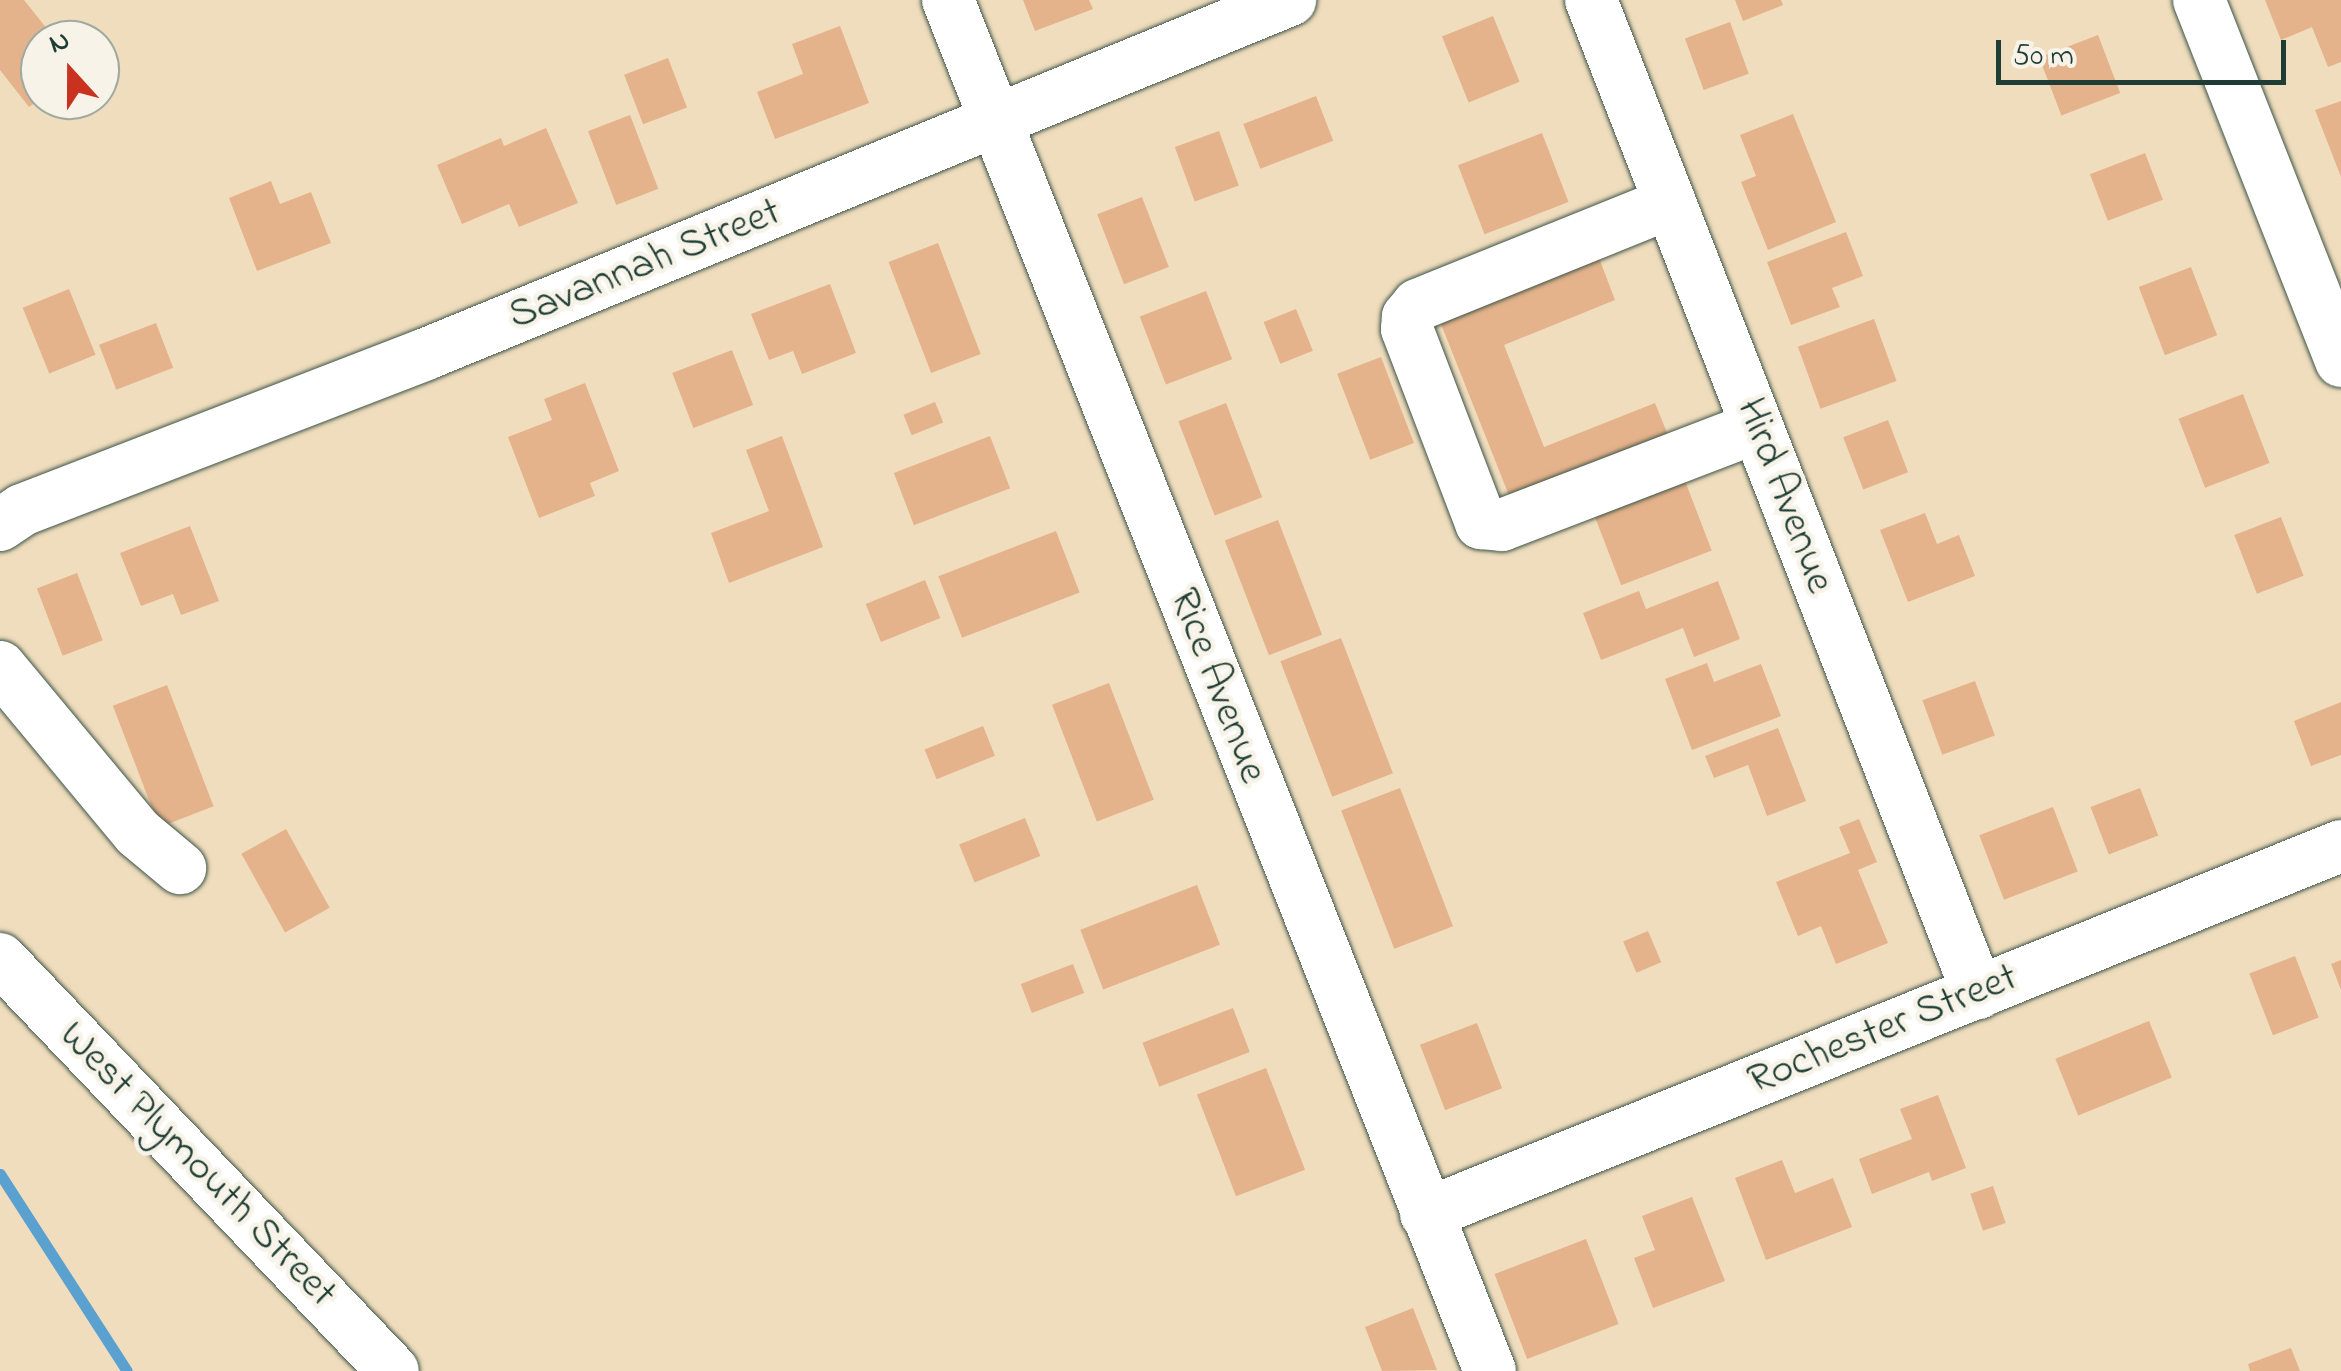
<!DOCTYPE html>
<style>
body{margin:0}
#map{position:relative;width:2341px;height:1371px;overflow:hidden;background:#f0ddbd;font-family:"Indie Flower",sans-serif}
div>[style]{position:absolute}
.stream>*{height:11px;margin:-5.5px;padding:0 5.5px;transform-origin:5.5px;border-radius:5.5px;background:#5aa1d0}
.building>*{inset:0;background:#e5b38b;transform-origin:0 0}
.roads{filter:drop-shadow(0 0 2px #3e5549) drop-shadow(0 0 2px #3e5549)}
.minor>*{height:52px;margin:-26px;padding:0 26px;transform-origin:26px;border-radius:26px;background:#fff}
span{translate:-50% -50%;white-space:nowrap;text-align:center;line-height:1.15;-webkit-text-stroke:9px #f7f3e8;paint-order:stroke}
.street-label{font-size:42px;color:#1f3d34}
.north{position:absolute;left:20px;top:20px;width:100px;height:100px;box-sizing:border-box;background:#f7f3e8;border:2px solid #a1aaa0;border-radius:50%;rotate:339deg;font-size:28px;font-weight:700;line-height:40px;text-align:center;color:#1f3d34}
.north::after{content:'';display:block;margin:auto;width:35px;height:45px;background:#c8321e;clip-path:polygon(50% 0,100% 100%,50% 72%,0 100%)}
.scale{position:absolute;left:1996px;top:40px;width:290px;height:45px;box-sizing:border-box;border:5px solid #1f3d34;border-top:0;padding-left:12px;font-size:30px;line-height:35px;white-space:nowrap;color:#1f3d34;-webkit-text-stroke:8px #f7f3e8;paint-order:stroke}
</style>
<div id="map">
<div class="stream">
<i style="left:0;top:1174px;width:234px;rotate:57.2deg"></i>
</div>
<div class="building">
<i style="clip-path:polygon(0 0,24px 0,56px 40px,40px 40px,40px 99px,29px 107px,0 70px)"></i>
<i style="clip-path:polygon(1023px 0,1089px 0,1093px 9px,1035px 31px)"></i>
<i style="clip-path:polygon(1735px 0,1781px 0,1783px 5px,1743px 21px)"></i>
<i style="clip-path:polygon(2265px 0,2341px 0,2341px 62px,2328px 67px,2312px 27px,2281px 40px)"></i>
<i style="left:1493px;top:16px;width:71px;height:55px;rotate:68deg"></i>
<i style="left:1730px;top:22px;width:55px;height:48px;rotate:70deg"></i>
<i style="clip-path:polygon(840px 26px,869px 103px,775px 139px,757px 92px,803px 74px,792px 44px)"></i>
<i style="left:2098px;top:35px;width:62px;height:63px;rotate:69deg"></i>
<i style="left:668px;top:58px;width:53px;height:47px;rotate:69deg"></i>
<i style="left:1316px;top:96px;width:48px;height:78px;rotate:69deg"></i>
<i style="clip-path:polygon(2341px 101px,2341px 177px,2315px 110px)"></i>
<i style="clip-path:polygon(1793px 114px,1836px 222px,1768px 250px,1741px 182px,1756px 176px,1740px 135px)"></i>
<i style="left:630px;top:115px;width:79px;height:45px;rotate:69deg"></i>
<i style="clip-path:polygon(546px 128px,578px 203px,519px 227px,509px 204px,462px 224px,437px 165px,501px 138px,504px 146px)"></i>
<i style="left:1219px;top:131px;width:58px;height:47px;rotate:70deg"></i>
<i style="left:1542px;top:133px;width:74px;height:90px;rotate:69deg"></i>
<i style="left:2145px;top:153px;width:50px;height:59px;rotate:69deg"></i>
<i style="clip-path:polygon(271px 181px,280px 204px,311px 192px,331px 243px,257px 271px,229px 198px)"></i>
<i style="left:1142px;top:197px;width:75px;height:48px;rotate:69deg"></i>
<i style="clip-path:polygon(1846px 232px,1863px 276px,1832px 288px,1840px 307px,1791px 325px,1767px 262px)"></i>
<i style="left:938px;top:243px;width:119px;height:53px;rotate:69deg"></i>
<i style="clip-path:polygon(1596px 250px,1615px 300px,1504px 345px,1544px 447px,1655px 403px,1672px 445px,1514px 508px,1437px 314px)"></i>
<i style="left:2191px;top:267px;width:73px;height:56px;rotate:69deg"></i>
<i style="clip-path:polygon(830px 284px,856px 353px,802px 374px,793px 351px,769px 360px,751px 314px)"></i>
<i style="left:69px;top:289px;width:71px;height:50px;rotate:68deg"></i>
<i style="left:1206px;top:291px;width:73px;height:71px;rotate:69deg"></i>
<i style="left:1296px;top:309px;width:45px;height:35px;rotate:68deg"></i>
<i style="left:1874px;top:319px;width:66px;height:81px;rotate:70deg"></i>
<i style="left:156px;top:323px;width:48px;height:61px;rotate:69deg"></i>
<i style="left:732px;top:350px;width:59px;height:64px;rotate:69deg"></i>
<i style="left:1381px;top:357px;width:92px;height:47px;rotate:69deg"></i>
<i style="clip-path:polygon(585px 383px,619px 471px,590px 483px,595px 496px,539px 518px,508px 437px,552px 420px,544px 399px)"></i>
<i style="left:2243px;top:394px;width:74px;height:69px;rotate:69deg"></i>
<i style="left:935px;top:402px;width:22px;height:34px;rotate:68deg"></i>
<i style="left:1226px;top:403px;width:101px;height:51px;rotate:69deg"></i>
<i style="left:1888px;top:420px;width:56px;height:48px;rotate:69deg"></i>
<i style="clip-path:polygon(782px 436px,823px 547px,729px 583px,711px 533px,769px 511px,746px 450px)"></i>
<i style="left:990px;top:436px;width:56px;height:103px;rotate:69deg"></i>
<i style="left:1682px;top:473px;width:83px;height:97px;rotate:69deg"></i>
<i style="clip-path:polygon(1925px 513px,1937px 544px,1959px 535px,1975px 576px,1908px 602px,1880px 530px)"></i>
<i style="left:2281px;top:517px;width:63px;height:50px;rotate:69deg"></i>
<i style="left:1278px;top:520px;width:123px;height:57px;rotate:69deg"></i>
<i style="clip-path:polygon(190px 526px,219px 601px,181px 615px,173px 594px,141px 606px,120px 553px)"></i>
<i style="left:1056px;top:531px;width:66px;height:126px;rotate:69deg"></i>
<i style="left:77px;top:573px;width:72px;height:43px;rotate:69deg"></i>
<i style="left:925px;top:580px;width:41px;height:64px;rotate:68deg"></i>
<i style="clip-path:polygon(1718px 581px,1740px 639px,1694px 657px,1683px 628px,1601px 660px,1583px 613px,1639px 591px,1646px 609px)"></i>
<i style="left:1341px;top:638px;width:145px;height:65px;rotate:69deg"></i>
<i style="clip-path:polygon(1707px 663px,1714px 682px,1761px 664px,1781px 716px,1692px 750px,1665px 679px)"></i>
<i style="left:1975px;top:681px;width:58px;height:56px;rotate:70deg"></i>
<i style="left:1109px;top:683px;width:125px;height:61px;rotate:69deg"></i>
<i style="left:167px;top:685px;width:130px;height:58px;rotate:69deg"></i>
<i style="clip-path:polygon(2341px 702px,2341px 755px,2311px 766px,2294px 721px)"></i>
<i style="left:983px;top:726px;width:32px;height:63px;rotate:68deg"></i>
<i style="clip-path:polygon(1778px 728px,1806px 801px,1767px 816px,1748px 765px,1714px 778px,1705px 756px)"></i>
<i style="left:1400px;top:788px;width:148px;height:63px;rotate:69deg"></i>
<i style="left:2140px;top:788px;width:51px;height:53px;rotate:69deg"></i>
<i style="left:2053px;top:807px;width:69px;height:79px;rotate:69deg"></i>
<i style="left:1025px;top:818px;width:41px;height:71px;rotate:68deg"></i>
<i style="clip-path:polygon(1859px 819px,1877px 862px,1858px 870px,1888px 943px,1836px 964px,1821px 926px,1798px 936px,1776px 882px,1850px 853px,1839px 827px)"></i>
<i style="left:286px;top:829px;width:90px;height:51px;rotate:61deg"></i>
<i style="left:1197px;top:885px;width:64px;height:125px;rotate:69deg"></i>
<i style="left:1648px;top:931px;width:34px;height:27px;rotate:67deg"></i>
<i style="left:2295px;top:956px;width:66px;height:49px;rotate:69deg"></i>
<i style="clip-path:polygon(2341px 960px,2341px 990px,2331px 964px)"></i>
<i style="left:1073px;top:964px;width:31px;height:56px;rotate:69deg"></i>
<i style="left:1233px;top:1008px;width:47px;height:97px;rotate:69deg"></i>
<i style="left:2149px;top:1021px;width:61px;height:101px;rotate:68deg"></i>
<i style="left:1477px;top:1023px;width:70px;height:61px;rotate:69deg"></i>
<i style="left:1266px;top:1068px;width:109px;height:74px;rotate:69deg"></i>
<i style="clip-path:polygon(1938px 1095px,1966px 1168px,1932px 1181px,1929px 1172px,1872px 1194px,1859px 1159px,1912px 1139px,1900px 1109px)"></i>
<i style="clip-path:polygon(1782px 1160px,1795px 1193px,1833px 1178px,1852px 1227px,1766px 1260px,1735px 1178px)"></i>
<i style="left:1993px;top:1186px;width:39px;height:24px;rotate:71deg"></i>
<i style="clip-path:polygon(1692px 1197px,1725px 1281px,1653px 1308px,1634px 1258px,1655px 1250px,1642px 1216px)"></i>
<i style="left:1586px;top:1239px;width:91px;height:98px;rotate:69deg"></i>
<i style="clip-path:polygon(1413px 1308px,1437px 1370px,1382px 1371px,1365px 1327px)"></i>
<i style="clip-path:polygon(2291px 1348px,2300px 1371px,2250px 1371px,2248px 1364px)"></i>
</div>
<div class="roads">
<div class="minor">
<i style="left:948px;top:0;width:1474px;rotate:68.43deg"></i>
<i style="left:1591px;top:0;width:1066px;rotate:68.71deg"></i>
<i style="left:2199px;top:0;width:388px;rotate:68.5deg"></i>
<i style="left:1670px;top:203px;width:272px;rotate:158deg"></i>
<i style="left:1418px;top:305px;width:16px;rotate:130deg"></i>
<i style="left:1408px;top:317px;width:12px;rotate:95deg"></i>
<i style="left:1407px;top:329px;width:208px;rotate:69.1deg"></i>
<i style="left:1481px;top:523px;width:21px;rotate:5deg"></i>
<i style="left:1502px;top:525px;width:273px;rotate:-21deg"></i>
<i style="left:0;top:525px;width:27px;rotate:-34deg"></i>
<i style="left:22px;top:510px;width:433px;rotate:-21.1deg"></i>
<i style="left:426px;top:354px;width:934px;rotate:-22.28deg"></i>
<i style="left:0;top:667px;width:216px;rotate:50.3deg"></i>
<i style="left:138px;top:833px;width:55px;rotate:39.8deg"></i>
<i style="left:0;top:959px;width:569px;rotate:46.35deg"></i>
<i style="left:1426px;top:1214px;width:986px;rotate:-21.91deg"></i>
</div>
</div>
<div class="street-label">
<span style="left:645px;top:265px;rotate:-22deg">Savannah Street</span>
<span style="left:1784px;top:496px;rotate:69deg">Hird Avenue</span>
<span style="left:1217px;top:686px;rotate:69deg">Rice Avenue</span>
<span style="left:1883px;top:1030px;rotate:-22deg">Rochester Street</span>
<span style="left:197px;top:1165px;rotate:46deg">West Plymouth Street</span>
</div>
<div class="north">N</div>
<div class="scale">50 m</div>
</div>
